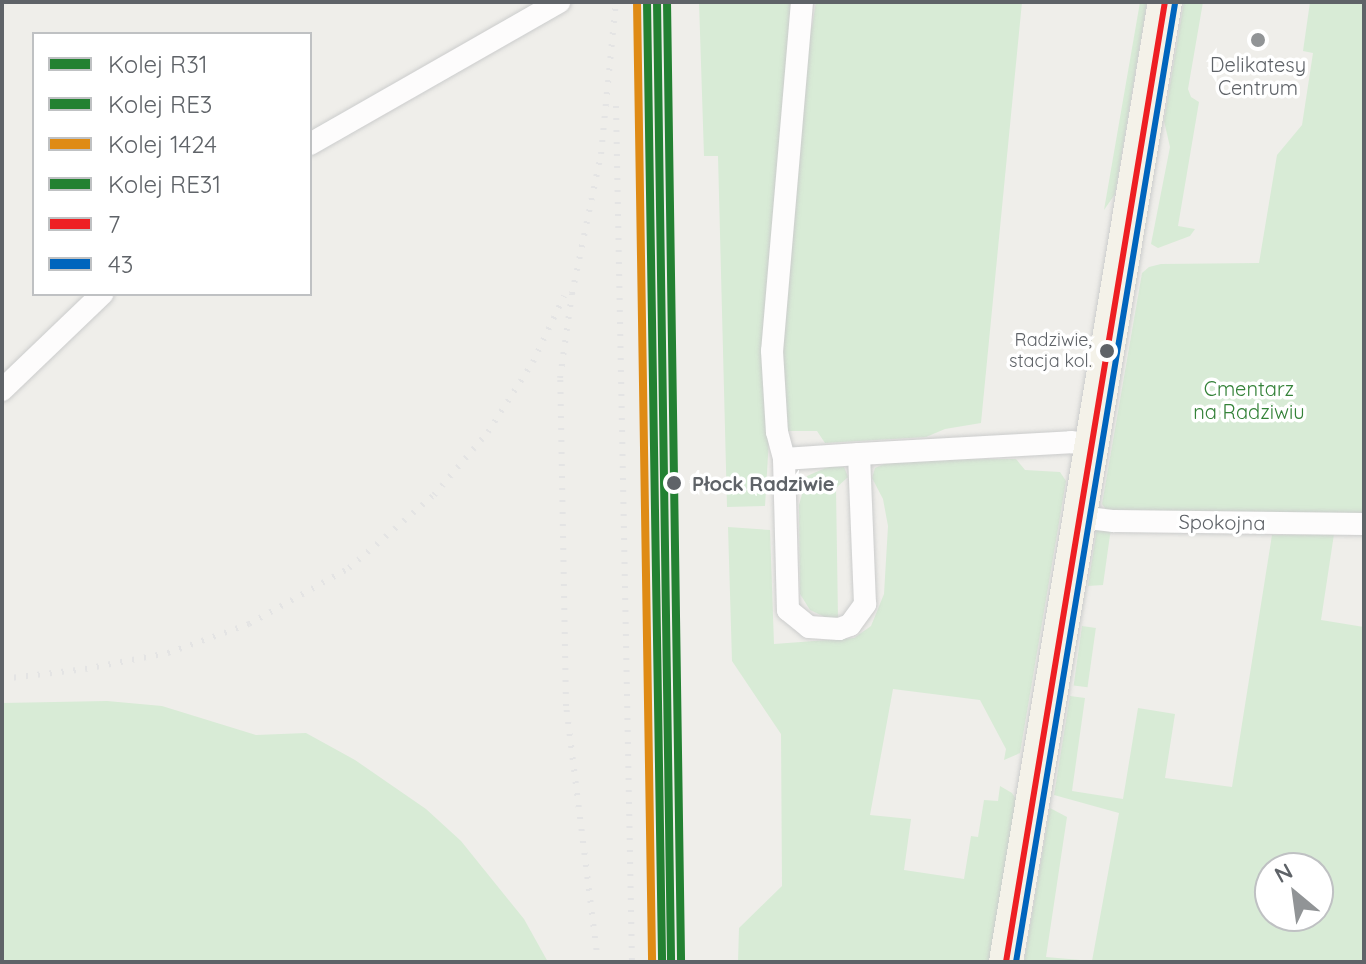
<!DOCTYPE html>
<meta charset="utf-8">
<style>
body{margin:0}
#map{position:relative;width:1366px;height:964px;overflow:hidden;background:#efeeea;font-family:Quicksand,sans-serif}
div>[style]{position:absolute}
.green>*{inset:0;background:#d8ebd6;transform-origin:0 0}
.roads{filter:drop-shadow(0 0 2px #cbcccc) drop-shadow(0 0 2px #cbcccc)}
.street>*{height:22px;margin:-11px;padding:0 11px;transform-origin:11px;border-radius:11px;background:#fdfcfc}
.primary>*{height:34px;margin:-17px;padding:0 17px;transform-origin:17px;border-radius:17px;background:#f4f2e9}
.rail>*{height:6px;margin-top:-3px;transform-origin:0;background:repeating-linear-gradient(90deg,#e4e4e4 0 2px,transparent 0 12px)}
.bus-1>*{height:6px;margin:-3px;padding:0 3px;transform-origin:3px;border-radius:3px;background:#ee1f23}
.bus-2>*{height:6px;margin:-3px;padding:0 3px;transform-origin:3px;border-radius:3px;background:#0065bd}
.rail-1>*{height:8px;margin:-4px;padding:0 4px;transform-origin:4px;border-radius:4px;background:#238132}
.rail-2>*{height:8px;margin:-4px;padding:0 4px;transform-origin:4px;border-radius:4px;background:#238132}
.rail-3>*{height:8px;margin:-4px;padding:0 4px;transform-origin:4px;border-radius:4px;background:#df8b15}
.rail-4>*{height:8px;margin:-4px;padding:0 4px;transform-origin:4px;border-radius:4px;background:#238132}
.dots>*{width:22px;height:22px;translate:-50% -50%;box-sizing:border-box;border:4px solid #fff;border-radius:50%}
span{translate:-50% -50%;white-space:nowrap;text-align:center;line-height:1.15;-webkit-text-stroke:7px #fff;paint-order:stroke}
.bus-label{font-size:18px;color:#5f6368}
.right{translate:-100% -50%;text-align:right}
.poi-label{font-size:20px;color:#5f6368}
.park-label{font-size:20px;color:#348238}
.stop-label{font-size:20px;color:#5f6368;font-weight:700}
.left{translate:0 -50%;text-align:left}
.street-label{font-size:20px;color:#5f6368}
.frame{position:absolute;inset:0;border:4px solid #5f6368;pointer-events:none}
.legend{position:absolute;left:32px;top:32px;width:280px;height:264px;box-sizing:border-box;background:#fff;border:2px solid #bfc1c3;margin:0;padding:10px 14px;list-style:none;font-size:24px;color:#5f6368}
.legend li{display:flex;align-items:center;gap:16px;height:40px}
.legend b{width:40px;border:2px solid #bfc1c3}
.north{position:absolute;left:1254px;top:852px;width:80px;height:80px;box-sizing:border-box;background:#fff;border:2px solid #bfc1c3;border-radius:50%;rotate:331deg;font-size:22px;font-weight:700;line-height:32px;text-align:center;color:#5f6368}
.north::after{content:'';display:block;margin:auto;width:28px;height:36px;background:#919496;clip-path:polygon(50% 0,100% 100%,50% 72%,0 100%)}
</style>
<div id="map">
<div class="green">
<i style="clip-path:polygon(699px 2px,795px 2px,765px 506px,727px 507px,718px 156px,704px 156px)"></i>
<i style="clip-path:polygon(816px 2px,1022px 2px,981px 423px,945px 429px,926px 437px,825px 443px,817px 431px,783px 431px,778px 360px,803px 43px,812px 27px)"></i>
<i style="clip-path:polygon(1140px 2px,1147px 2px,1115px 194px,1104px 210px)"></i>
<i style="clip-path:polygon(1184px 2px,1203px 2px,1188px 89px,1191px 97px,1199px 102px,1178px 226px,1195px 229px,1190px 236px,1158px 248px,1151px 244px,1170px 147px,1164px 121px)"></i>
<i style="clip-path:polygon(1310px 2px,1364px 2px,1364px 516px,1107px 511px,1102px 504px,1142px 273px,1149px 267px,1161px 264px,1259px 263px,1277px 155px,1302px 125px,1313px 53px,1303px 51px)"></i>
<i style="clip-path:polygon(1016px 459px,1025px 470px,1060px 472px,1066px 481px,1020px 753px,1004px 760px,1006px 749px,980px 700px,893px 689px,870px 815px,911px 819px,904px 870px,964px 879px,971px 836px,978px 837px,984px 800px,998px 801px,1000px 786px,1012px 793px,1016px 799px,991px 962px,738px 962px,739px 928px,782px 886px,781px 734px,732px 661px,728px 527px,770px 530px,774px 644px,854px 638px,871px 626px,884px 594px,888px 526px,883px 499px,872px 478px,875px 468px,893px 460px)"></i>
<i style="clip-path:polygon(830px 466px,844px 467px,848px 477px,836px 488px,838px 618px,827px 618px,810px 610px,800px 594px,799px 505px,807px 476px)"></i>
<i style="clip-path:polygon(1097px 528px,1111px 528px,1103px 585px,1088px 586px)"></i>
<i style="clip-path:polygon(evenodd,1334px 534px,1321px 620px,1364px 627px,1364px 962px,1024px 962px,1050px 808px,1067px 817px,1046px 957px,1092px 961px,1119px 813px,1054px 795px,1070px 696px,1085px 698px,1072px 791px,1123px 799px,1138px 708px,1175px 714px,1165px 778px,1232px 787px,1272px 535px,1334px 534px,1270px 868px,1318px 868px,1318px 916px,1270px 916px,1270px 868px)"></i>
<i style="left:1082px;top:626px;width:14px;height:60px;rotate:8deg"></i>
<i style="clip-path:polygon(107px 701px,162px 706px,256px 735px,306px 733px,355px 760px,426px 809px,461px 841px,524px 919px,548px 962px,2px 962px,2px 703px)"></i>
</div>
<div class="roads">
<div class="street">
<i style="left:802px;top:2px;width:350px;rotate:94.9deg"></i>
<i style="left:772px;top:351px;width:81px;rotate:86.5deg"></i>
<i style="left:777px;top:432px;width:28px;rotate:75deg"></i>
<i style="left:784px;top:459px;width:151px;rotate:88.5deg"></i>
<i style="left:788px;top:610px;width:27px;rotate:39deg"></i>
<i style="left:809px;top:627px;width:30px;rotate:4deg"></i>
<i style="left:839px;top:629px;width:12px;rotate:-20deg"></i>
<i style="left:850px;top:625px;width:26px;rotate:-54deg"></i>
<i style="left:865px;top:604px;width:150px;rotate:-92.3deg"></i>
<i style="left:859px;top:454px;width:212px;rotate:-3.2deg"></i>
<i style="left:1071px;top:442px;width:21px;rotate:8deg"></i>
<i style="left:310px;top:144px;width:287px;rotate:-29.7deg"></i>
<i style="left:2px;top:390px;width:139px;rotate:-43.8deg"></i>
<i style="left:784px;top:459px;width:75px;rotate:-3.8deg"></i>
<i style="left:1080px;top:517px;width:34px;rotate:7deg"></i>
<i style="left:1114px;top:521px;width:250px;rotate:0.7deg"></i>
</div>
<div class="primary">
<i style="left:1006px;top:962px;width:973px;rotate:-80.6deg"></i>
</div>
</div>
<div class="rail">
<i style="left:616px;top:106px;width:856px;rotate:88.93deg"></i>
<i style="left:2px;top:679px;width:84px;rotate:-6.9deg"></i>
<i style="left:85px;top:669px;width:85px;rotate:-10.9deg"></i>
<i style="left:168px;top:653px;width:86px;rotate:-19.7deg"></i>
<i style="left:249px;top:624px;width:115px;rotate:-29.2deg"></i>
<i style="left:349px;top:568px;width:112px;rotate:-40.7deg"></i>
<i style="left:434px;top:495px;width:83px;rotate:-49.4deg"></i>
<i style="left:488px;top:432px;width:83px;rotate:-57.3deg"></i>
<i style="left:533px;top:362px;width:73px;rotate:-64.8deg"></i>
<i style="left:598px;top:962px;width:258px;rotate:-97.1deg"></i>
<i style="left:566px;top:706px;width:328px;rotate:-91deg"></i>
<i style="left:560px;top:378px;width:85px;rotate:-81.9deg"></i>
<i style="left:572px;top:294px;width:143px;rotate:-78.3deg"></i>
<i style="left:601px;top:154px;width:153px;rotate:-84.4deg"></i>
</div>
<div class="bus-1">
<i style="left:1006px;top:962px;width:973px;rotate:-80.6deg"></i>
</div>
<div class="bus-2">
<i style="left:1016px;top:962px;width:971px;rotate:-80.58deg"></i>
</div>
<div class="rail-1">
<i style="left:667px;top:2px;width:960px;rotate:89.16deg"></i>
</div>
<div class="rail-2">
<i style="left:647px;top:2px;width:960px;rotate:89.1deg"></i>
</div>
<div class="rail-3">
<i style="left:637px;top:2px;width:960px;rotate:89.1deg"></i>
</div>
<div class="rail-4">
<i style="left:657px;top:2px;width:960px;rotate:89.16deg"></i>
</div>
<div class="dots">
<i style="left:1258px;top:40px;background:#919496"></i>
<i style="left:1107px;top:351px;background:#5f6368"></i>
<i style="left:674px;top:483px;background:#5f6368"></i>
</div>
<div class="bus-label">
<span class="right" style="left:1092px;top:351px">Radziwie,<br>stacja kol.</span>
</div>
<div class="poi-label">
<span style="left:1258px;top:76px">Delikatesy<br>Centrum</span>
</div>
<div class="park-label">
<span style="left:1249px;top:400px">Cmentarz<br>na Radziwiu</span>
</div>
<div class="stop-label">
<span class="left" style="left:692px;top:483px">Płock Radziwie</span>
</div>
<div class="street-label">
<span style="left:1222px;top:522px;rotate:1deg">Spokojna</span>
</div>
<div class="frame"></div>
<ul class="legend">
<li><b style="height:10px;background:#238132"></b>Kolej R31</li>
<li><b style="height:10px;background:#238132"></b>Kolej RE3</li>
<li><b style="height:10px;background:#df8b15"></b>Kolej 1424</li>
<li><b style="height:10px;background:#238132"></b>Kolej RE31</li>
<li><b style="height:10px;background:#ee1f23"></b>7</li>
<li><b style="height:10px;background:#0065bd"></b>43</li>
</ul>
<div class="north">N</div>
</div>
